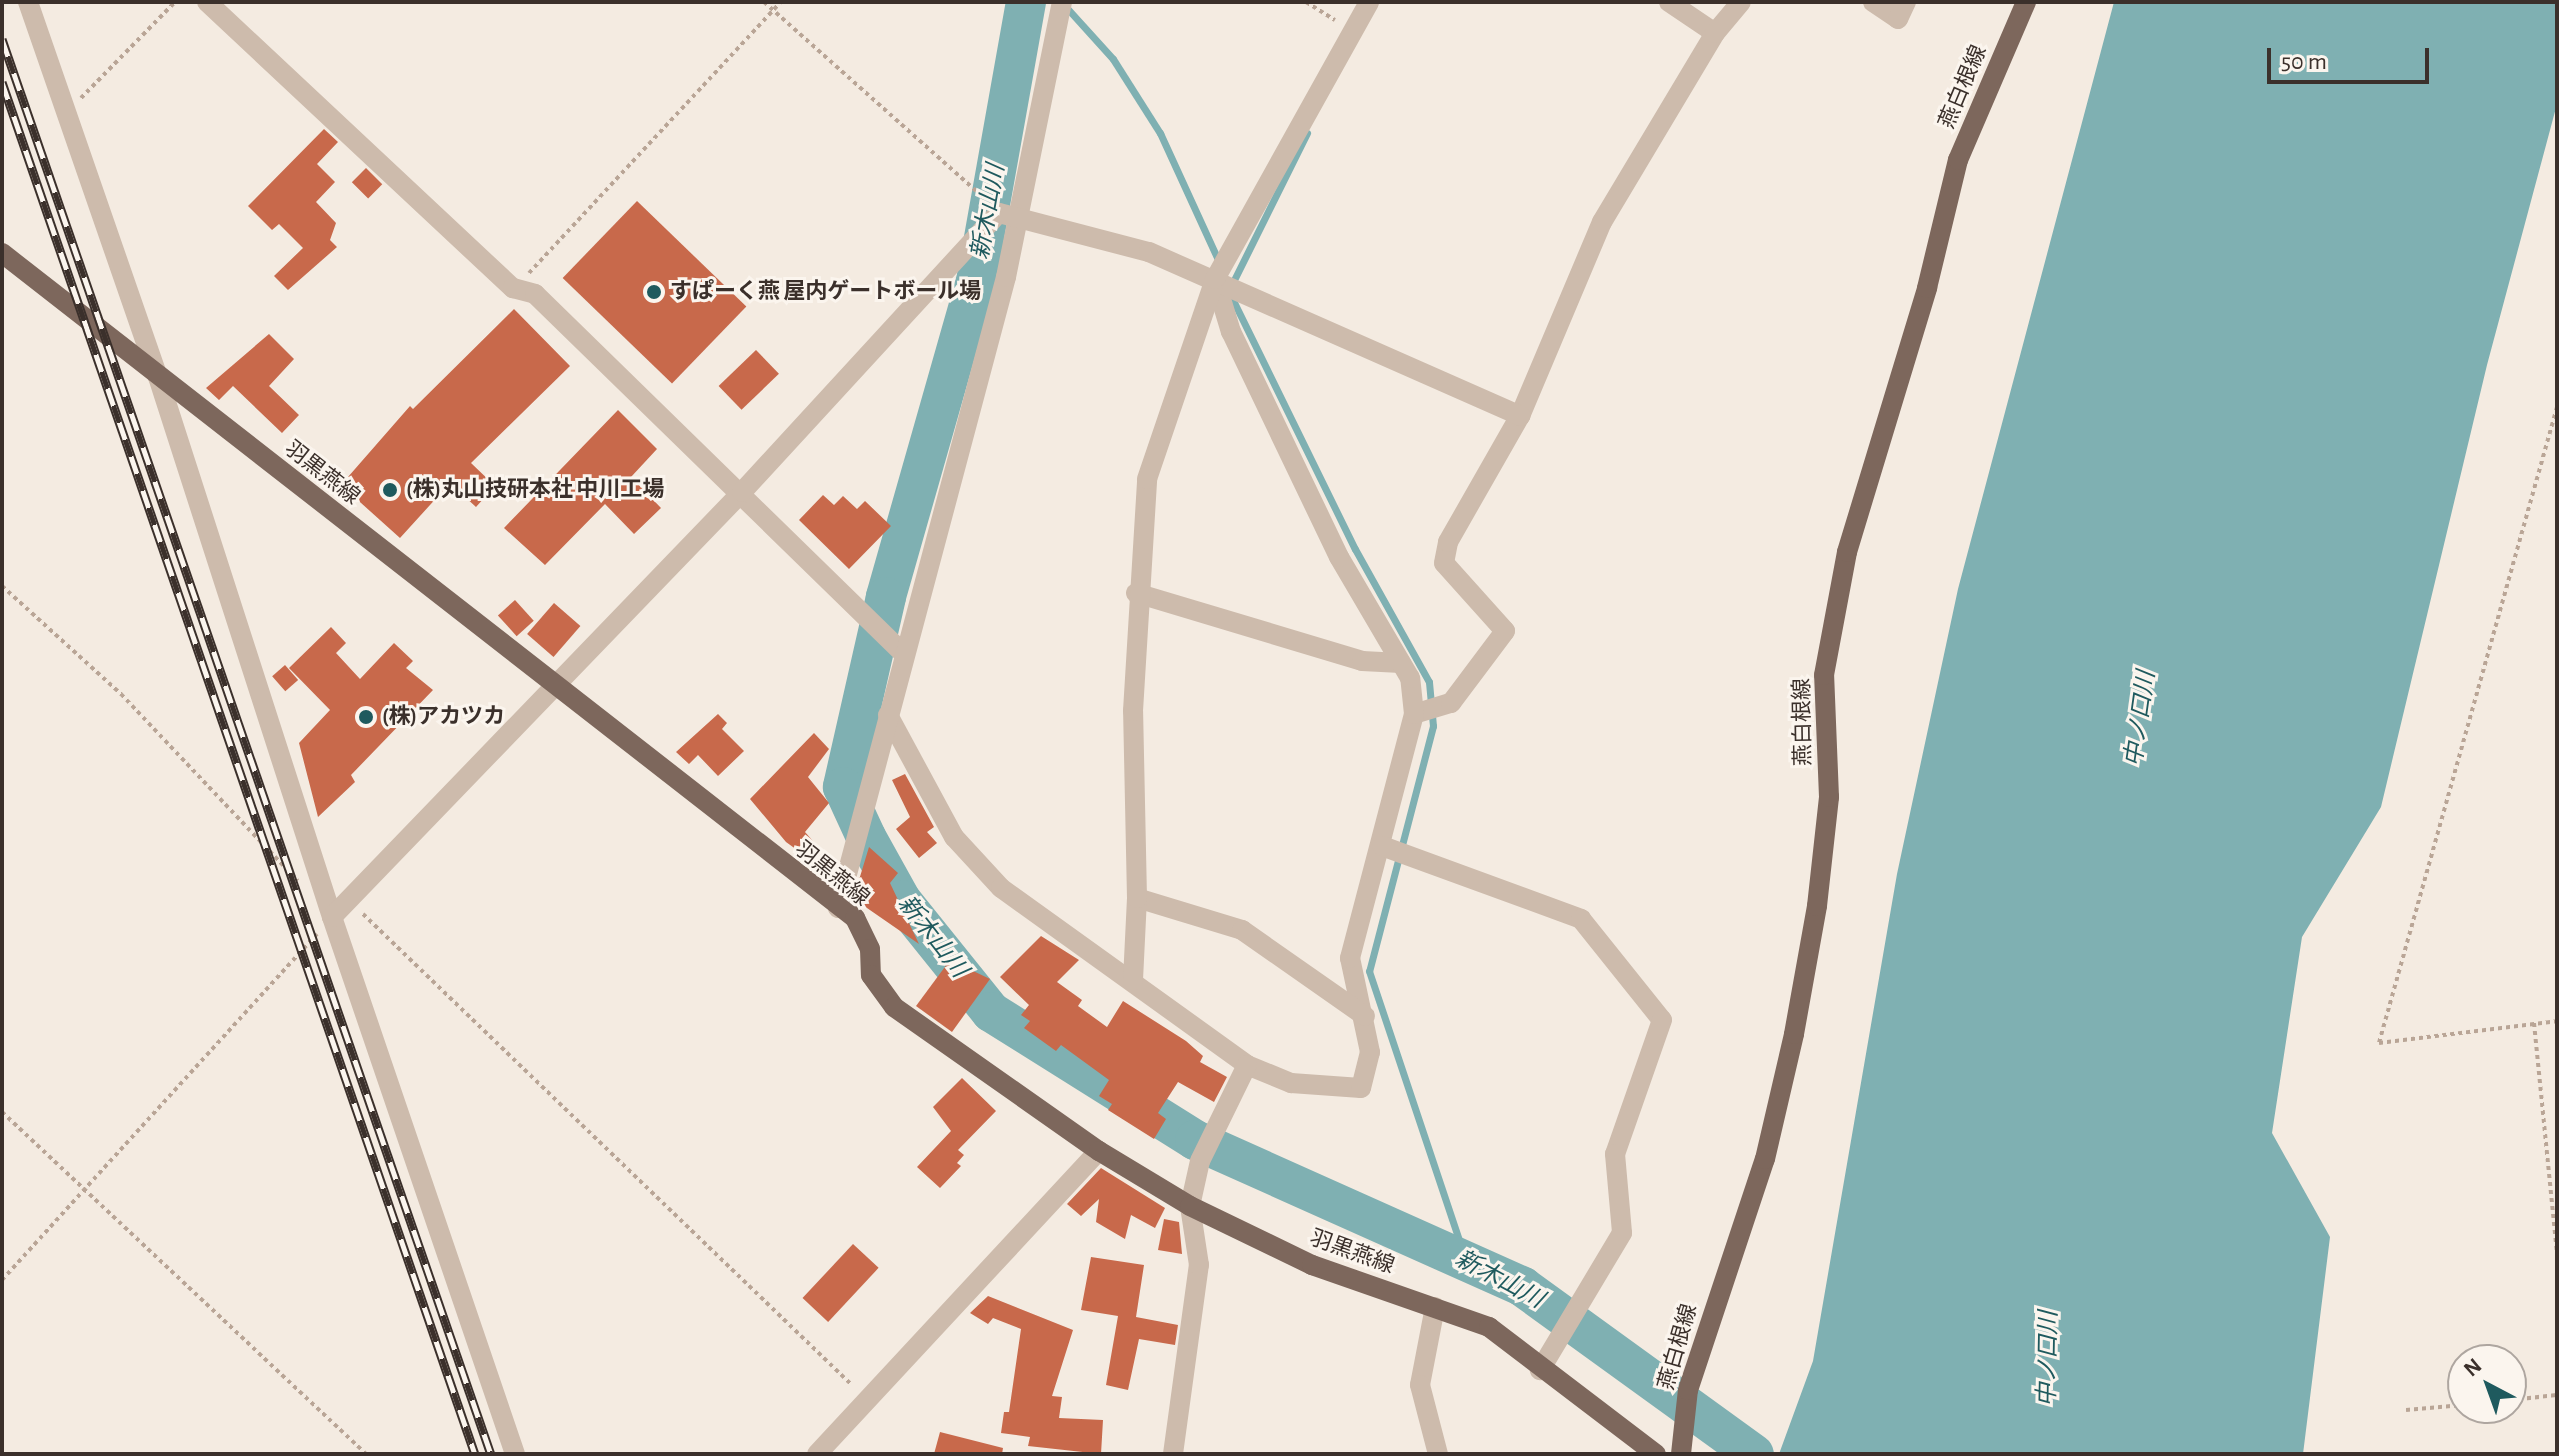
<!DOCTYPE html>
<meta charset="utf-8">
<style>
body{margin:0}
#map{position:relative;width:2559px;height:1456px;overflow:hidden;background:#f4ebe1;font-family:"Alegreya Sans","Noto Sans JP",sans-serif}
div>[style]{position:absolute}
.water>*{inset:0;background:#7fb0b2}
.stream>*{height:7px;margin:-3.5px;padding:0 3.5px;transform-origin:3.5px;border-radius:3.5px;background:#7fb0b2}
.river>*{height:40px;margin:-20px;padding:0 20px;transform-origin:20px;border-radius:20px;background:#7fb0b2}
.building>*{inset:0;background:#c8694b;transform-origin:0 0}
.path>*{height:4px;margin-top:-2px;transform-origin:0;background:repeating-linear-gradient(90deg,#b9a596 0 4px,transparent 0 8px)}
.minor>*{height:20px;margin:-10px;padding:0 10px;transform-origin:10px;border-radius:10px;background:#cdbbac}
.major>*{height:20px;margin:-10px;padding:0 10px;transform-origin:10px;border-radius:10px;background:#7d675c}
.rail>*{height:9px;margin-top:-4.5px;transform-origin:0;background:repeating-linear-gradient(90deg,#fbf5ee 0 18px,#3b302b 0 36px);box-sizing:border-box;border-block:2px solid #3b302b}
.dots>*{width:22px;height:22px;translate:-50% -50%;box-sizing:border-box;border:4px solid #fbf5ee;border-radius:50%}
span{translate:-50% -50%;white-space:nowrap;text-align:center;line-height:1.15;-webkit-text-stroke:6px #fbf5ee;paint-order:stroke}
.street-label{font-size:22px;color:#3b302b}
.poi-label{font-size:22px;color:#3b302b;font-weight:700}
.left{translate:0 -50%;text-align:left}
.water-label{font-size:24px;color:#1f5a5e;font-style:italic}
.frame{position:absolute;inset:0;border:4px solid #3b302b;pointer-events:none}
.north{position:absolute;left:2447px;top:1344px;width:80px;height:80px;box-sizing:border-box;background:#fbf5ee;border:2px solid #aea6a0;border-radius:50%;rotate:319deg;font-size:22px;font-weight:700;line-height:32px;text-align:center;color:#3b302b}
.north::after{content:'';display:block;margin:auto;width:28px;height:36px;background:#1f5a5e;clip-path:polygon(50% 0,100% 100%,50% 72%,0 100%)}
.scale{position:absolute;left:2267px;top:48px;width:162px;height:36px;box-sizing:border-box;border:4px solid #3b302b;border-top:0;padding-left:10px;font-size:24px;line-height:28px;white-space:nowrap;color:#3b302b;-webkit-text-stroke:6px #fbf5ee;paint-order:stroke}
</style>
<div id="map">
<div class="water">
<i style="clip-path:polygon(2114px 2px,2557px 2px,2557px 104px,2487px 365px,2381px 807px,2302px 937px,2272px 1133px,2330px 1237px,2303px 1454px,1779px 1454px,1813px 1361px,1897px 874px,1958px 589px)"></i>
</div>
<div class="stream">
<i style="left:1066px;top:7px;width:70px;rotate:47.9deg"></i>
<i style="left:1113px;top:59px;width:88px;rotate:57.6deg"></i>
<i style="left:1160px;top:133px;width:142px;rotate:65.4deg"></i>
<i style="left:1231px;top:286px;width:171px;rotate:-63.6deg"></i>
<i style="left:1229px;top:292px;width:286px;rotate:63.9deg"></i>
<i style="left:1355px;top:549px;width:152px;rotate:60.9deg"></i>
<i style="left:1429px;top:682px;width:44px;rotate:84.8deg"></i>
<i style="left:1433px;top:726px;width:253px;rotate:104.6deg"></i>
<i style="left:1369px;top:971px;width:303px;rotate:71.5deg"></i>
</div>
<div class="river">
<i style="left:1026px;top:2px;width:279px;rotate:100.1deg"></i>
<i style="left:977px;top:277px;width:333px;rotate:105.9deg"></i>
<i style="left:886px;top:597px;width:195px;rotate:102.8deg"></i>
<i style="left:843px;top:787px;width:55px;rotate:65.3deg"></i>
<i style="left:866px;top:837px;width:72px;rotate:60.9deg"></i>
<i style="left:901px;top:900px;width:144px;rotate:51.2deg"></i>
<i style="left:991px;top:1012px;width:241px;rotate:32.1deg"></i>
<i style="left:1195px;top:1140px;width:359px;rotate:24.1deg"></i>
<i style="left:1523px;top:1287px;width:285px;rotate:35.9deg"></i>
</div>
<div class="building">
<i style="clip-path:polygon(324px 129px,338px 142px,317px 164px,335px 182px,316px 202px,336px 223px,330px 240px,337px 247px,288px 290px,274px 276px,303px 248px,279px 224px,272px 230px,248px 206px)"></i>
<i style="left:366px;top:168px;width:23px;height:20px;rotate:45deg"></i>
<i style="left:637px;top:201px;width:152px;height:107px;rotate:44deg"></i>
<i style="clip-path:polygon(514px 309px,570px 366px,471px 463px,495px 486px,476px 507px,450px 483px,400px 538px,341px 485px,410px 406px,413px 409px)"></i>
<i style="clip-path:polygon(269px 334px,294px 359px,269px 386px,299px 415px,282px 433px,233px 386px,219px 400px,206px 388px)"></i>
<i style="left:756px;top:350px;width:33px;height:52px;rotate:46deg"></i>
<i style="clip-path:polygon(618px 410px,657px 449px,631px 477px,661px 508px,634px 534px,605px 504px,545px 565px,504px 528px)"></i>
<i style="clip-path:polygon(823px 495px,834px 505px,843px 496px,857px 509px,865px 501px,891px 526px,849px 569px,799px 520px)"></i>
<i style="left:515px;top:600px;width:28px;height:23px;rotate:48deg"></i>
<i style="left:554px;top:603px;width:35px;height:41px;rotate:41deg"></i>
<i style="clip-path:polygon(331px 627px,346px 643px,336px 653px,360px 679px,394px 643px,413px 661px,406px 668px,433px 690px,351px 775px,355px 782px,318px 817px,299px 743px,330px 710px,289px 668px)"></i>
<i style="left:285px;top:665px;width:20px;height:17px;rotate:49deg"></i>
<i style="clip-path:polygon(718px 714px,727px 723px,722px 729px,744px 751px,718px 776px,698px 755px,689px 764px,676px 752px)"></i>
<i style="clip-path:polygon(814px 733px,829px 749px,808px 777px,829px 803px,805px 832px,836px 867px,833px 876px,786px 842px,750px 799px)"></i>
<i style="clip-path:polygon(905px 774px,934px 827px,927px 832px,937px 843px,919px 858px,896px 829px,910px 817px,892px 780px)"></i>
<i style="clip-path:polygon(869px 847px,898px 873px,890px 883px,919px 944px,854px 899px,863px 883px,859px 880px)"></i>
<i style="clip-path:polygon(1041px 936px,1079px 960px,1057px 982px,1082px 1000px,1078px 1006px,1107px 1027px,1123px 1001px,1186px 1041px,1203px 1056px,1200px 1062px,1227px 1077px,1214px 1102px,1178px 1082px,1158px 1113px,1166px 1119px,1154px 1139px,1108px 1110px,1112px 1104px,1099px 1096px,1109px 1080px,1061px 1045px,1056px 1051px,1024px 1028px,1030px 1021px,1021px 1015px,1029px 1005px,1000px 977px)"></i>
<i style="clip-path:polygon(950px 960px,990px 979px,952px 1032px,916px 1006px)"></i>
<i style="clip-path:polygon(962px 1078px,996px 1111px,958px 1150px,964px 1155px,957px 1163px,961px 1166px,940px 1188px,917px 1167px,951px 1131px,933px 1107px)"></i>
<i style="clip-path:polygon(1101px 1168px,1165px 1208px,1155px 1228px,1131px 1215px,1125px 1239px,1096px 1222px,1099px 1199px,1081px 1216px,1067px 1204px)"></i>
<i style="clip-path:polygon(1164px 1219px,1179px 1222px,1182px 1254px,1158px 1250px)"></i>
<i style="left:853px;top:1244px;width:35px;height:74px;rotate:43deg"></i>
<i style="clip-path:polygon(1091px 1257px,1144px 1265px,1136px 1317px,1178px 1325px,1175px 1345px,1139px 1339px,1128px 1390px,1106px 1385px,1118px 1316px,1081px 1310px)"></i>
<i style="clip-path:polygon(988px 1296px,1073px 1330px,1052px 1396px,1062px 1397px,1059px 1418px,1103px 1420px,1101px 1454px,1028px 1446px,1030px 1437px,1001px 1433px,1004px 1412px,1009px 1412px,1021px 1329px,993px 1318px,988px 1324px,970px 1313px)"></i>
<i style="clip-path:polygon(940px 1432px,1003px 1448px,1002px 1454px,934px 1454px)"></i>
</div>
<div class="path">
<i style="left:764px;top:2px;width:297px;rotate:41.7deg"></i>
<i style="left:1306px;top:2px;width:34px;rotate:32deg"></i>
<i style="left:81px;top:98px;width:134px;rotate:-45.6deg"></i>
<i style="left:529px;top:273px;width:370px;rotate:-47.1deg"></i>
<i style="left:2557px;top:407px;width:660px;rotate:105.64deg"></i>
<i style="left:2379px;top:1043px;width:179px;rotate:-7deg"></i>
<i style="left:2px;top:586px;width:161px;rotate:42.2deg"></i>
<i style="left:121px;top:694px;width:257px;rotate:46.6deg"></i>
<i style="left:363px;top:914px;width:679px;rotate:43.93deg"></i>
<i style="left:2534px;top:1023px;width:230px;rotate:84.3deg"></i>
<i style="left:2px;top:1112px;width:499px;rotate:43.2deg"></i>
<i style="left:2px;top:1280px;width:468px;rotate:-47.7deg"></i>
<i style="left:2511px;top:1400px;width:46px;rotate:-6.2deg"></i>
<i style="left:2406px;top:1410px;width:57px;rotate:-5deg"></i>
</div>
<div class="minor">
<i style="left:28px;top:2px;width:397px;rotate:70.9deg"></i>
<i style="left:158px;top:377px;width:567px;rotate:72.14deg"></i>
<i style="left:332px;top:917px;width:567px;rotate:71.18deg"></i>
<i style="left:207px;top:2px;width:419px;rotate:43.1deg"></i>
<i style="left:513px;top:288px;width:23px;rotate:15deg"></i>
<i style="left:535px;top:294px;width:516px;rotate:44.29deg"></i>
<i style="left:1669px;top:2px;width:55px;rotate:34deg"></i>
<i style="left:1873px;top:2px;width:30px;rotate:34deg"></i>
<i style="left:1898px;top:19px;width:19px;rotate:-65deg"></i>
<i style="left:1136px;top:593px;width:236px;rotate:16.7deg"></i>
<i style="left:1362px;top:661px;width:39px;rotate:3deg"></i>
<i style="left:1414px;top:714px;width:39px;rotate:-17deg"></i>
<i style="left:1451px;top:703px;width:90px;rotate:-53.1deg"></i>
<i style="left:1505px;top:631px;width:91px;rotate:-131.9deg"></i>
<i style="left:1444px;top:563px;width:21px;rotate:-79deg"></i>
<i style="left:1448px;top:542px;width:145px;rotate:-60.3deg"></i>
<i style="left:1520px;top:416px;width:211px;rotate:-67.1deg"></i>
<i style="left:1602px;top:222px;width:220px;rotate:-59.1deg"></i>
<i style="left:1715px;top:33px;width:40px;rotate:-50deg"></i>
<i style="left:888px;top:715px;width:139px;rotate:61.6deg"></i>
<i style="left:954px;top:837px;width:69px;rotate:47.3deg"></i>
<i style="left:1001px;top:888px;width:303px;rotate:35.7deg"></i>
<i style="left:1247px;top:1065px;width:48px;rotate:22.2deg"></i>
<i style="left:1291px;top:1083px;width:70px;rotate:4.1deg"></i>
<i style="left:1361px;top:1088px;width:37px;rotate:-76deg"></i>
<i style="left:1370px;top:1052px;width:96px;rotate:-102deg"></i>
<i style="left:1350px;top:958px;width:252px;rotate:-75.3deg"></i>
<i style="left:1414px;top:714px;width:36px;rotate:-96deg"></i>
<i style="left:1410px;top:678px;width:140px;rotate:-120.4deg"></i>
<i style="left:1339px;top:557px;width:250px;rotate:-115.6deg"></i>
<i style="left:1231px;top:332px;width:55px;rotate:-106.8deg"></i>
<i style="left:1382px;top:846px;width:212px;rotate:20.1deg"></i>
<i style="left:1581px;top:919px;width:129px;rotate:51.3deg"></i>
<i style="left:1662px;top:1020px;width:142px;rotate:109.3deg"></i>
<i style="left:1615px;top:1154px;width:79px;rotate:84.9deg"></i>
<i style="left:1622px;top:1233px;width:160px;rotate:120.9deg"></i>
<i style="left:1137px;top:898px;width:110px;rotate:16.9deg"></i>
<i style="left:1242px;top:930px;width:150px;rotate:35deg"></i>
<i style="left:838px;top:908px;width:653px;rotate:-75.09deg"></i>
<i style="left:1006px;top:277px;width:281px;rotate:-78.5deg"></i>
<i style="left:332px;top:917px;width:591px;rotate:-46.03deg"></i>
<i style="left:742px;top:492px;width:379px;rotate:-47.4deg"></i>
<i style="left:999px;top:213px;width:155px;rotate:14.6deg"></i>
<i style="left:1149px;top:252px;width:406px;rotate:23.8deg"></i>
<i style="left:1133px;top:980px;width:82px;rotate:-87.2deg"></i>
<i style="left:1137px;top:898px;width:187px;rotate:-91.2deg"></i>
<i style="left:1133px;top:711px;width:232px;rotate:-86.5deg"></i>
<i style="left:1147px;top:479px;width:211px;rotate:-71.2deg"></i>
<i style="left:1215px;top:279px;width:317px;rotate:-60.9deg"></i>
<i style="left:1435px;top:1307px;width:79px;rotate:100.9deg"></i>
<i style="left:1420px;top:1385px;width:71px;rotate:75.4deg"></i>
<i style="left:817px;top:1454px;width:414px;rotate:-47.1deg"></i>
<i style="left:1173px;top:1454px;width:191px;rotate:-82.2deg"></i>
<i style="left:1199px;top:1265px;width:60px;rotate:-98.7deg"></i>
<i style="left:1190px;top:1206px;width:46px;rotate:-77.5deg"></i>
<i style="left:1200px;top:1161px;width:107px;rotate:-63.9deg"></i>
</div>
<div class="major">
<i style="left:2px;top:253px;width:1082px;rotate:37.94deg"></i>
<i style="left:855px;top:918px;width:34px;rotate:64deg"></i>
<i style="left:870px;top:949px;width:26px;rotate:88deg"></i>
<i style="left:871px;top:975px;width:39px;rotate:54deg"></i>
<i style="left:894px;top:1007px;width:251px;rotate:35.1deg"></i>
<i style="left:1099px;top:1151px;width:106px;rotate:31.1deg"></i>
<i style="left:1190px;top:1206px;width:136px;rotate:25.8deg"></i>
<i style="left:1312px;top:1265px;width:188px;rotate:19.3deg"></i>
<i style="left:1489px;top:1327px;width:210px;rotate:37.3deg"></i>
<i style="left:1681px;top:1454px;width:64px;rotate:-83.8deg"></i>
<i style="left:1688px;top:1390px;width:243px;rotate:-71.6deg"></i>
<i style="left:1765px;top:1159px;width:128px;rotate:-76.9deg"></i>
<i style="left:1794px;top:1034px;width:130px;rotate:-79.8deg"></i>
<i style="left:1817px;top:906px;width:110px;rotate:-83.7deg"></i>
<i style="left:1829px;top:797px;width:122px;rotate:-92.3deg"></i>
<i style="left:1824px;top:675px;width:125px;rotate:-79.4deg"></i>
<i style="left:1847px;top:552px;width:276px;rotate:-73.1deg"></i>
<i style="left:1927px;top:288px;width:132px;rotate:-76.4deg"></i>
<i style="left:1958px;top:160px;width:172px;rotate:-66.7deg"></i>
</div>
<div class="rail">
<i style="left:2px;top:39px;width:1497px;rotate:70.94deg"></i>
<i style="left:2px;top:82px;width:1451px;rotate:70.98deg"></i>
</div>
<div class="dots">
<i style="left:654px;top:292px;background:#1f5a5e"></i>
<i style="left:390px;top:490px;background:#1f5a5e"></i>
<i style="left:366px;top:717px;background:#1f5a5e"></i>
</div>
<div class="street-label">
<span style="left:1963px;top:87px;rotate:-67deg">燕白根線</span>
<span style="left:322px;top:473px;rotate:38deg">羽黒燕線</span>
<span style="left:1803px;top:722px;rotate:-91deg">燕白根線</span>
<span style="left:832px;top:874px;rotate:39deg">羽黒燕線</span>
<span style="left:1352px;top:1252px;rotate:20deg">羽黒燕線</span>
<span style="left:1678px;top:1347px;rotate:-74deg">燕白根線</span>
</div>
<div class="poi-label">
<span class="left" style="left:670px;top:292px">すぱーく燕 屋内ゲートボール場</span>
<span class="left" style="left:406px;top:490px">(株)丸山技研本社 中川工場</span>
<span class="left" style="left:382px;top:717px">(株)アカツカ</span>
</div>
<div class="water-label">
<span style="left:989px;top:212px;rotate:-80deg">新木山川</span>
<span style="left:2141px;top:719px;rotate:-82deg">中ノ口川</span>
<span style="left:932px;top:937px;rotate:52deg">新木山川</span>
<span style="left:1499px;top:1280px;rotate:28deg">新木山川</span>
<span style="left:2049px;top:1359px;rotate:-89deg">中ノ口川</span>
</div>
<div class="frame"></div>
<div class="north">N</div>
<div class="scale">50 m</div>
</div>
